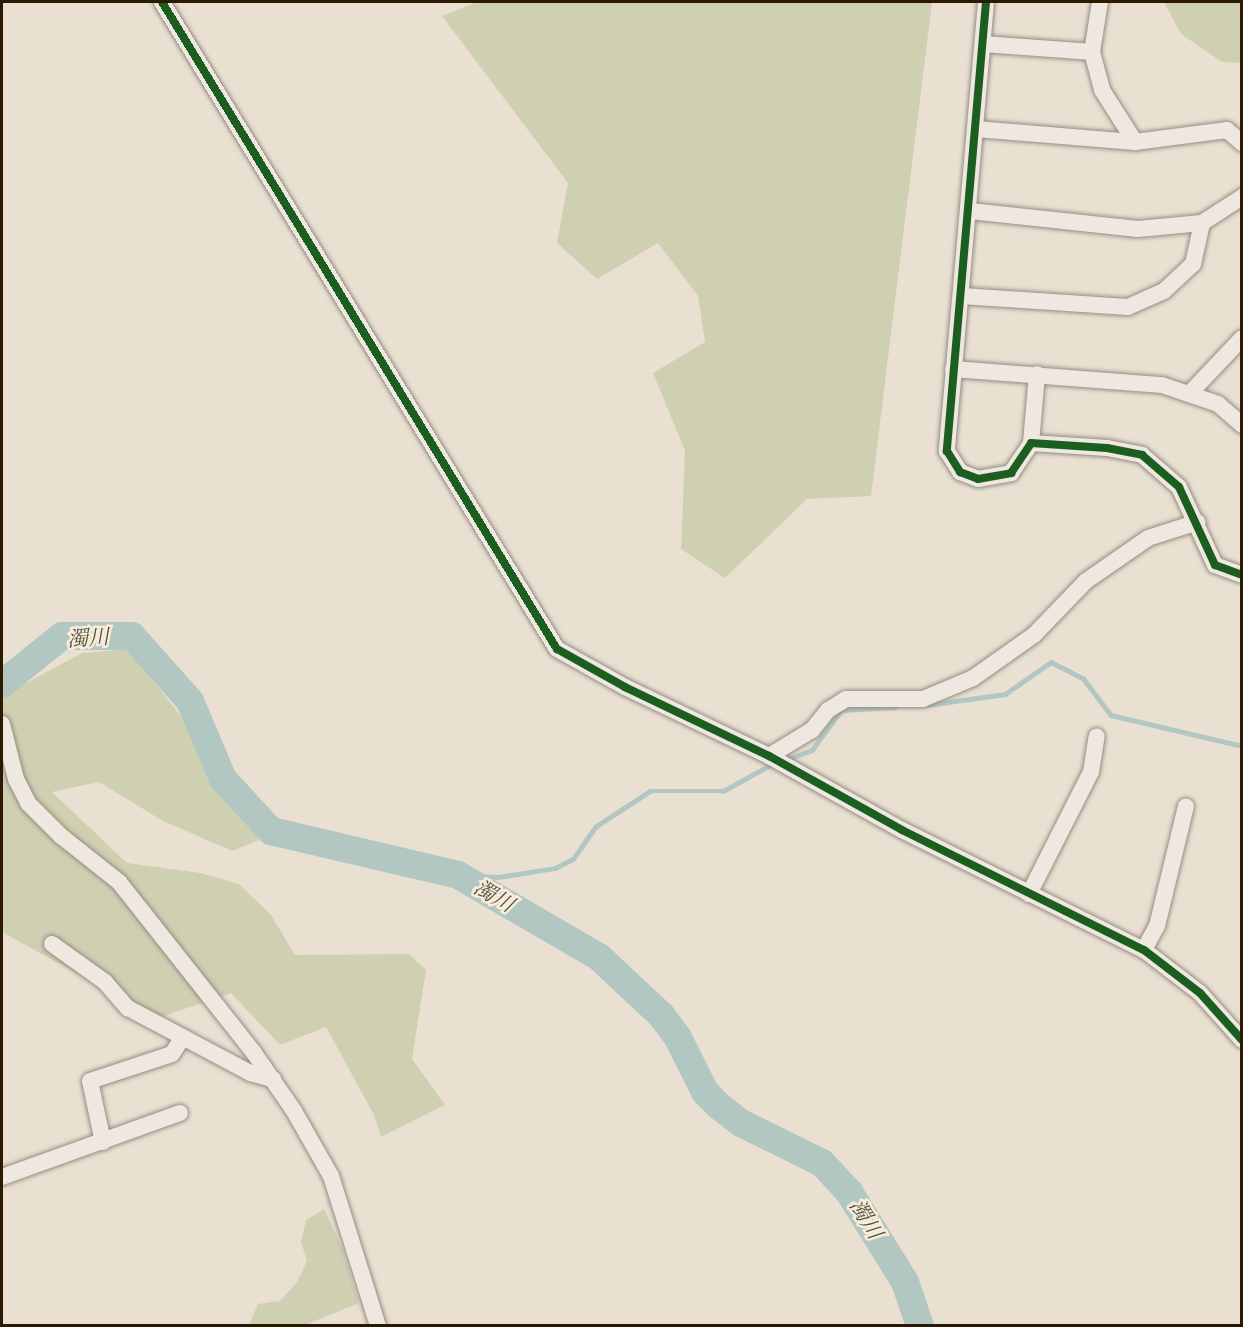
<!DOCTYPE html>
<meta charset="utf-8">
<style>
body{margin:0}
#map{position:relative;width:1243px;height:1327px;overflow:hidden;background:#eae0d2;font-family:"Libre Caslon Text","Noto Serif JP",serif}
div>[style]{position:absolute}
.green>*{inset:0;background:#cfd0b2}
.stream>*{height:4.5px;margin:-2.25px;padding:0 2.25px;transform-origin:2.25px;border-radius:2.25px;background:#b3c7c2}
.river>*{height:28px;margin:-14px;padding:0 14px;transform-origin:14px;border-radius:14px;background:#b3c7c2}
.roads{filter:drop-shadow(0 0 2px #958d82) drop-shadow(0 0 2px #958d82)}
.minor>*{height:16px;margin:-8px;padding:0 8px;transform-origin:8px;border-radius:8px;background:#eee8e1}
.cycleway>*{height:8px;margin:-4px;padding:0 4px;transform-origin:4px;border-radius:4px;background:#1b5e20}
span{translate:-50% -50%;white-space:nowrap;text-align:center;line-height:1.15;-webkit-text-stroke:5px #f8ecdb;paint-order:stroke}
.water-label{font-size:21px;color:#535342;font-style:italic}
.frame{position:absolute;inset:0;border:3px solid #2b1a01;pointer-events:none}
</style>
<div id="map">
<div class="green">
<i style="clip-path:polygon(477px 2px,932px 2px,871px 496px,807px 499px,725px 578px,681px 549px,685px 451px,653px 373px,705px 342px,698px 296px,658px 243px,597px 279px,557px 243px,568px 183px,442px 16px)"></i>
<i style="clip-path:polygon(1164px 2px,1241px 2px,1241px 63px,1222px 62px,1181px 34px)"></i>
<i style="clip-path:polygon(128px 649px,184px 720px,259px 840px,232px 851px,163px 821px,99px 782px,52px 792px,127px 863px,201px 873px,239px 884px,271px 915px,295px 955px,409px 954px,426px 970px,412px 1059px,445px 1105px,381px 1137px,374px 1115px,326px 1027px,280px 1045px,231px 993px,158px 1018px,2px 932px,2px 696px,82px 653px)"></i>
<i style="clip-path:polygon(324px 1209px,343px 1249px,359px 1303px,305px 1325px,249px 1325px,258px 1304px,280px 1301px,297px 1282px,307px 1261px,301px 1242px,306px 1220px)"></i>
</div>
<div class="stream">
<i style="left:927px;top:705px;width:79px;rotate:-8deg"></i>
<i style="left:1005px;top:694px;width:56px;rotate:-34.8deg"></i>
<i style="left:1051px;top:662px;width:37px;rotate:27deg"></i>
<i style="left:1084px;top:679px;width:45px;rotate:53.1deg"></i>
<i style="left:1111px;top:715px;width:135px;rotate:13.3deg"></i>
<i style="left:785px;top:760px;width:29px;rotate:-20deg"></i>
<i style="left:812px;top:750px;width:49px;rotate:-54.1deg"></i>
<i style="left:841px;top:710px;width:54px;rotate:-3.2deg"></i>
<i style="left:458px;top:875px;width:40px;rotate:2.9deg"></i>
<i style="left:498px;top:877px;width:58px;rotate:-9deg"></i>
<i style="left:555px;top:868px;width:20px;rotate:-27deg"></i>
<i style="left:573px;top:859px;width:39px;rotate:-55deg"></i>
<i style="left:595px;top:827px;width:66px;rotate:-33.2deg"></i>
<i style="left:650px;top:791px;width:73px"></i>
<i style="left:723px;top:791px;width:58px;rotate:-28.8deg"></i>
</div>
<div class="river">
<i style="left:2px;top:684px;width:77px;rotate:-38.7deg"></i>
<i style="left:62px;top:636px;width:70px"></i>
<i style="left:132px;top:636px;width:87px;rotate:48.3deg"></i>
<i style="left:190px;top:701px;width:85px;rotate:67.1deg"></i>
<i style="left:223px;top:779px;width:71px;rotate:47.3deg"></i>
<i style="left:271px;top:831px;width:192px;rotate:13.2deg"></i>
<i style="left:458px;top:875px;width:163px;rotate:30.2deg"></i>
<i style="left:599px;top:957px;width:85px;rotate:43.1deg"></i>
<i style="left:661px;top:1015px;width:26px;rotate:53deg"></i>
<i style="left:677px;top:1036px;width:63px;rotate:63.4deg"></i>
<i style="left:705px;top:1092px;width:20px;rotate:45deg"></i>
<i style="left:719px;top:1106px;width:28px;rotate:38deg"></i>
<i style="left:741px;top:1123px;width:90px;rotate:26.3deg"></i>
<i style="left:822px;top:1163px;width:40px;rotate:47deg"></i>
<i style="left:849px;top:1192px;width:106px;rotate:58.1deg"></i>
<i style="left:905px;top:1282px;width:46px;rotate:71.2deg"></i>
</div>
<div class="roads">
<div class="minor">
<i style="left:162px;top:2px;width:758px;rotate:58.6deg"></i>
<i style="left:557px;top:649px;width:78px;rotate:29.2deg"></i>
<i style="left:625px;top:687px;width:160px;rotate:25.6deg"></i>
<i style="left:769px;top:756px;width:152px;rotate:29.1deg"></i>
<i style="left:902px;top:830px;width:270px;rotate:26.4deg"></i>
<i style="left:1144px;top:950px;width:71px;rotate:37.5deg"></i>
<i style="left:1200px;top:993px;width:63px;rotate:48.2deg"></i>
<i style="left:986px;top:2px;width:451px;rotate:95deg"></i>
<i style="left:947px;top:451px;width:25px;rotate:58deg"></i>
<i style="left:960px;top:472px;width:19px;rotate:21deg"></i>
<i style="left:978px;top:479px;width:34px;rotate:-10deg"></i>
<i style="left:1011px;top:473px;width:36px;rotate:-56deg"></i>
<i style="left:1031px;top:443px;width:76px;rotate:3.8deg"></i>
<i style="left:1107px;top:448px;width:36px;rotate:11deg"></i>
<i style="left:1142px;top:455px;width:49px;rotate:40.9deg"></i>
<i style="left:1179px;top:487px;width:86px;rotate:65.2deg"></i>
<i style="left:1215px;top:565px;width:29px;rotate:20deg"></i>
<i style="left:1100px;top:2px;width:51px;rotate:99.1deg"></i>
<i style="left:1092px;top:52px;width:39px;rotate:75deg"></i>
<i style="left:1102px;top:90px;width:62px;rotate:57.6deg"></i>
<i style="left:984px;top:44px;width:108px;rotate:4.2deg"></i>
<i style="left:976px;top:129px;width:160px;rotate:4.7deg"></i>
<i style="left:1135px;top:142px;width:93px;rotate:-7.4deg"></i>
<i style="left:1227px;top:130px;width:20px;rotate:41deg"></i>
<i style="left:970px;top:211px;width:169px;rotate:6.1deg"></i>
<i style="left:1138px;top:229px;width:64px;rotate:-5.4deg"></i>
<i style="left:1202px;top:223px;width:48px;rotate:-33deg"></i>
<i style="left:962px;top:296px;width:166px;rotate:3.8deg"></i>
<i style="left:1128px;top:307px;width:39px;rotate:-24deg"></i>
<i style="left:1164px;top:291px;width:40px;rotate:-43deg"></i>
<i style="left:1193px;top:264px;width:42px;rotate:-77.6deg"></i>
<i style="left:953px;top:369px;width:210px;rotate:4.4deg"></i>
<i style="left:1162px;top:385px;width:59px;rotate:18.7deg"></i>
<i style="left:1218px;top:404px;width:32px;rotate:41deg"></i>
<i style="left:1191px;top:392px;width:74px;rotate:-46.6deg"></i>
<i style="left:1031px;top:443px;width:69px;rotate:-85deg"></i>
<i style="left:2px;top:724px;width:57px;rotate:75.7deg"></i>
<i style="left:16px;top:779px;width:27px;rotate:63deg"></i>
<i style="left:28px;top:803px;width:47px;rotate:45deg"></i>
<i style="left:61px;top:836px;width:74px;rotate:38.4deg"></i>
<i style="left:119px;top:882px;width:218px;rotate:51.7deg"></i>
<i style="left:254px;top:1053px;width:70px;rotate:55.4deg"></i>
<i style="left:294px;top:1111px;width:75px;rotate:60.4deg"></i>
<i style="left:331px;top:1176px;width:157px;rotate:72.6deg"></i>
<i style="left:769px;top:756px;width:50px;rotate:-31.2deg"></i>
<i style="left:812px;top:730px;width:26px;rotate:-51deg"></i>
<i style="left:828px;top:710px;width:21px;rotate:-31deg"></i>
<i style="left:846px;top:699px;width:77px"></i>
<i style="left:923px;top:699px;width:54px;rotate:-22.8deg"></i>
<i style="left:973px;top:678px;width:75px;rotate:-35.2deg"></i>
<i style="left:1034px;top:635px;width:75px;rotate:-46.1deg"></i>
<i style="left:1086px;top:581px;width:75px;rotate:-34.7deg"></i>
<i style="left:1148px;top:538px;width:52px;rotate:-17.7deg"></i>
<i style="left:1029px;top:894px;width:137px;rotate:-63.1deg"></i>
<i style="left:1091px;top:772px;width:36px;rotate:-81deg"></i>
<i style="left:52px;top:944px;width:65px;rotate:35.6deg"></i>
<i style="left:105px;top:982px;width:35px;rotate:49deg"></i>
<i style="left:128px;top:1008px;width:138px;rotate:28deg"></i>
<i style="left:250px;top:1073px;width:24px;rotate:15deg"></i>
<i style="left:1144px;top:950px;width:27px;rotate:-62deg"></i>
<i style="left:1157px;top:926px;width:123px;rotate:-76.4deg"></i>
<i style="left:103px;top:1142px;width:62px;rotate:-102deg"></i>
<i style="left:90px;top:1081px;width:86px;rotate:-18.2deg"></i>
<i style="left:172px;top:1054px;width:20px;rotate:-57deg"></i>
<i style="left:2px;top:1177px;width:189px;rotate:-19.8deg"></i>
</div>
</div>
<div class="cycleway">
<i style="left:162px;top:2px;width:758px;rotate:58.6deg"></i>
<i style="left:557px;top:649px;width:78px;rotate:29.2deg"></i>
<i style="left:625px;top:687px;width:160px;rotate:25.6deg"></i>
<i style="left:769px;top:756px;width:152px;rotate:29.1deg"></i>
<i style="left:902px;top:830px;width:270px;rotate:26.4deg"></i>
<i style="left:1144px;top:950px;width:71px;rotate:37.5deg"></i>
<i style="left:1200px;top:993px;width:63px;rotate:48.2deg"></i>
<i style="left:986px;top:2px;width:451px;rotate:95deg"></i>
<i style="left:947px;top:451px;width:25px;rotate:58deg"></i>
<i style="left:960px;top:472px;width:19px;rotate:21deg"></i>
<i style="left:978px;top:479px;width:34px;rotate:-10deg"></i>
<i style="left:1011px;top:473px;width:36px;rotate:-56deg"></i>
<i style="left:1031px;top:443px;width:76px;rotate:3.8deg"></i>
<i style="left:1107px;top:448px;width:36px;rotate:11deg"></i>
<i style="left:1142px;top:455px;width:49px;rotate:40.9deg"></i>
<i style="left:1179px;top:487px;width:86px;rotate:65.2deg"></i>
<i style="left:1215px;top:565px;width:29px;rotate:20deg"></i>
</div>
<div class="water-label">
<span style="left:88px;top:638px;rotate:-4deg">濁川</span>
<span style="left:494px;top:896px;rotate:30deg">濁川</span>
<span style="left:866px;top:1219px;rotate:58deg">濁川</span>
</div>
<div class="frame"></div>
</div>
